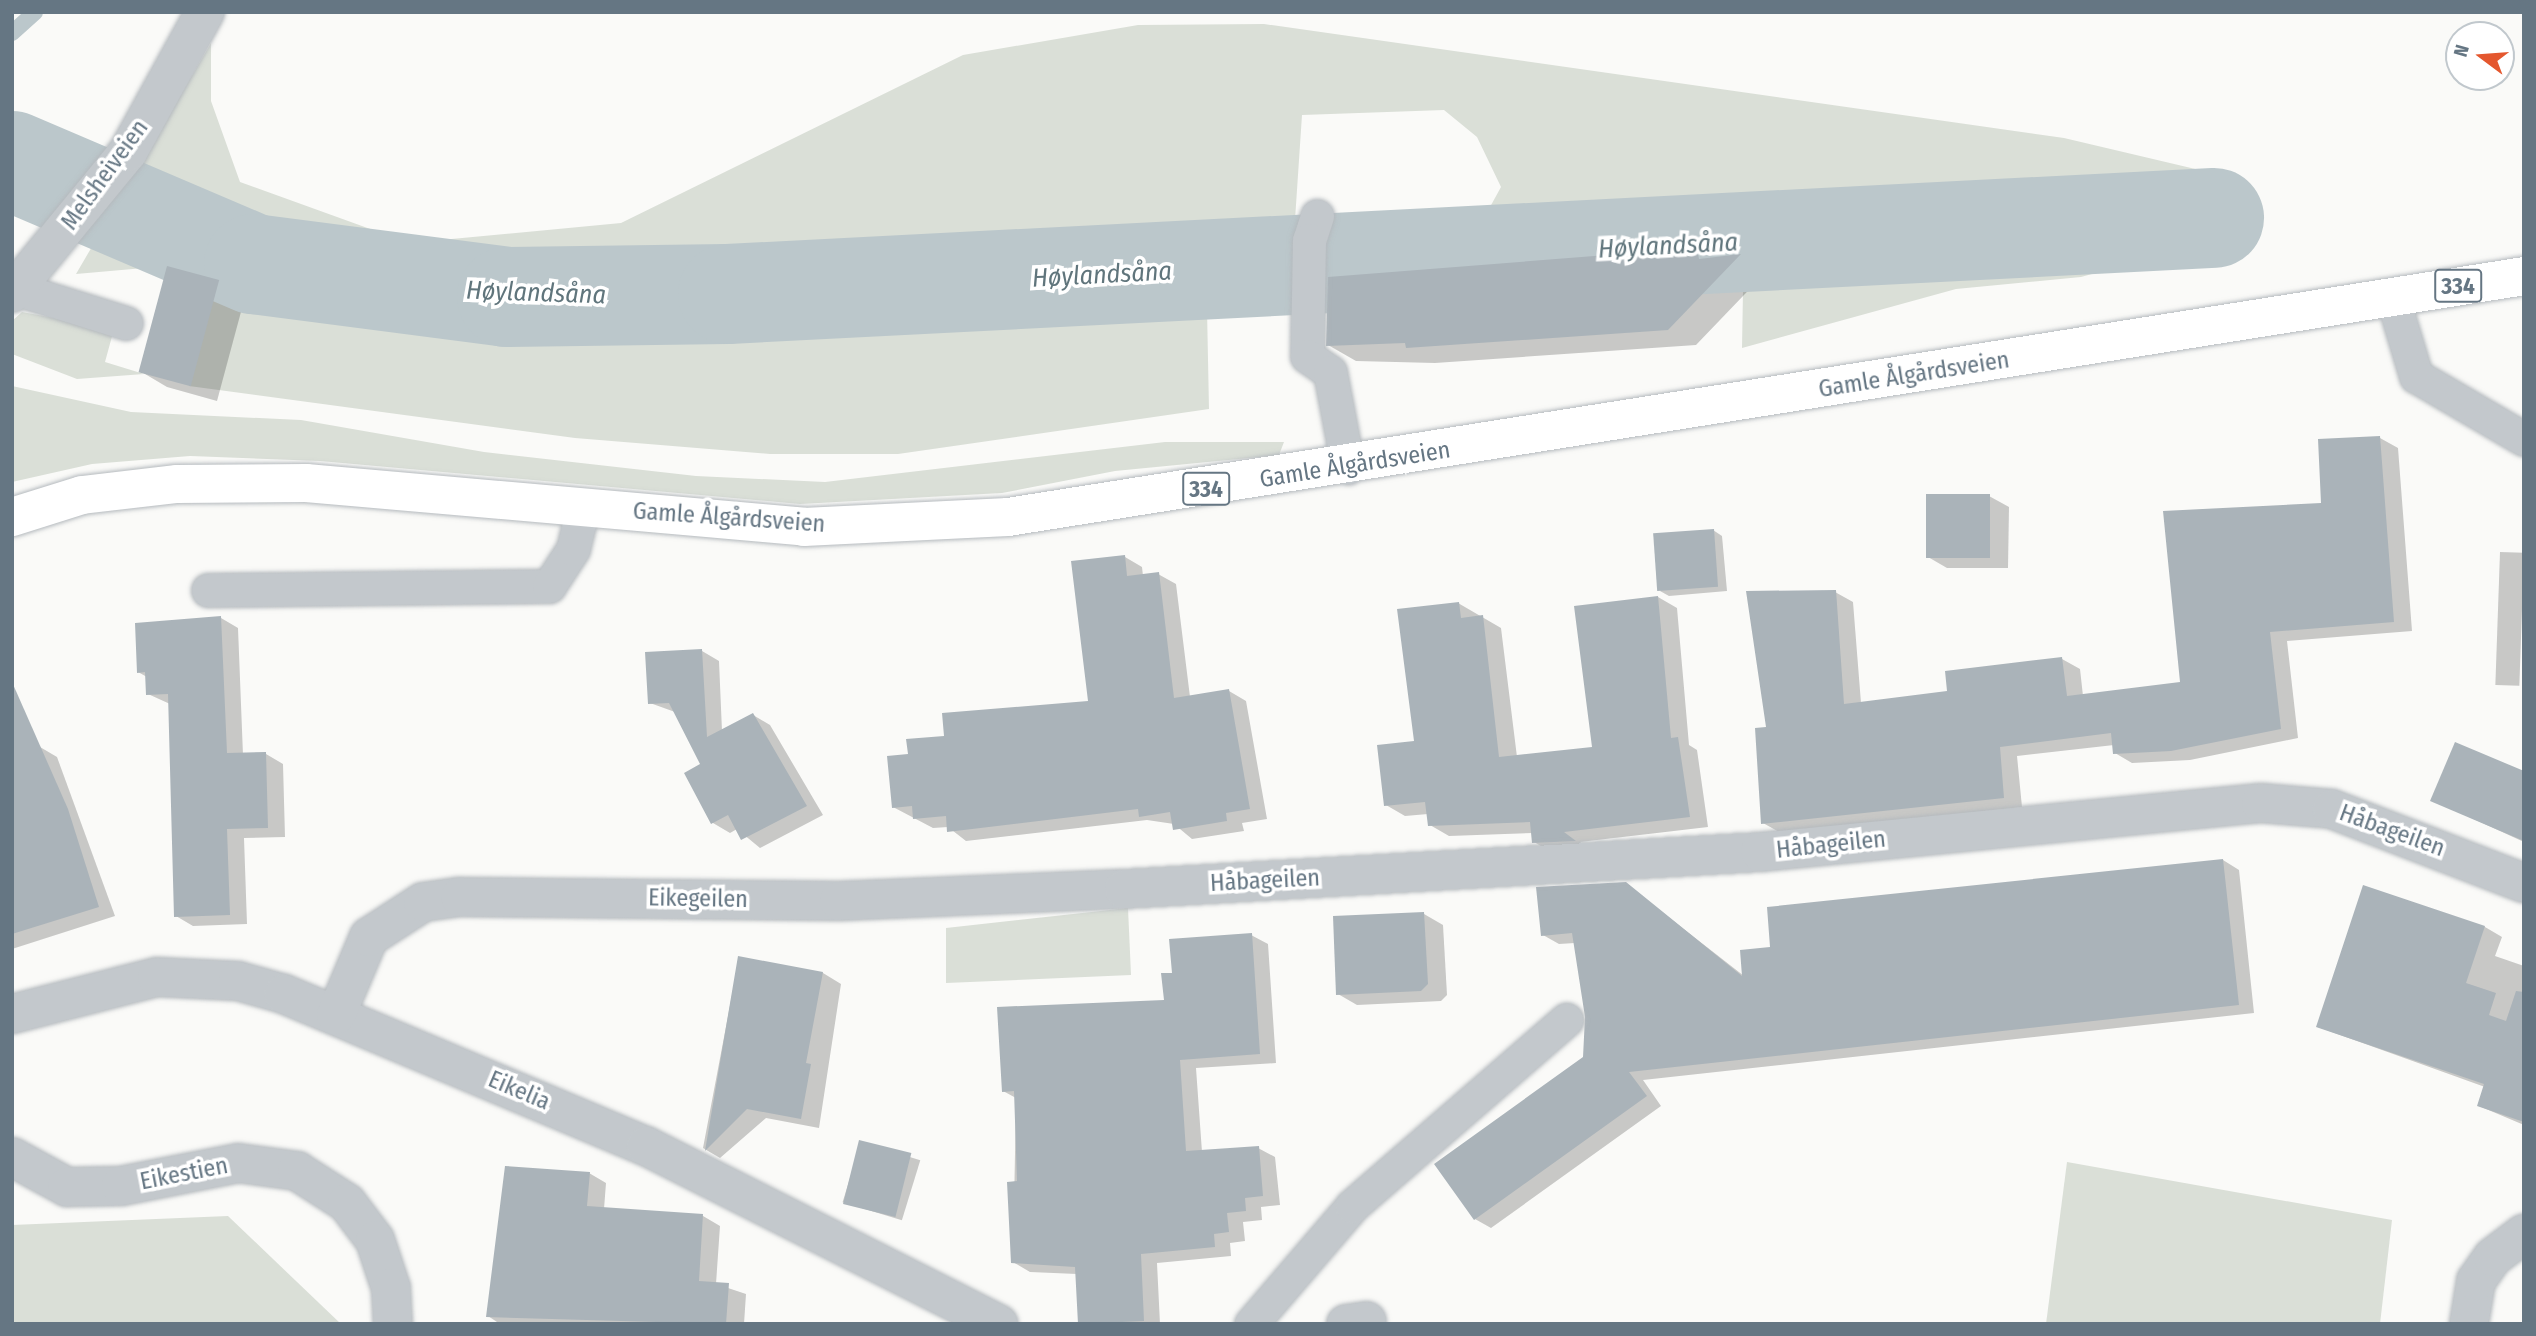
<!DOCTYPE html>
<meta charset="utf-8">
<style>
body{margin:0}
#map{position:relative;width:2536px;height:1336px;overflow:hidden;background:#fafaf8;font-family:"Fira Sans Condensed",sans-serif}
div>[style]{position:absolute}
.green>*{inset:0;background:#dadfd7}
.shadow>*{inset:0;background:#0003;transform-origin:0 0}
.stream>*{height:16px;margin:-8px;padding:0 8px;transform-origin:8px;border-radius:8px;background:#bbc7cb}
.river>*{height:100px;margin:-50px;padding:0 50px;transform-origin:50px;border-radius:50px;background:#bbc7cb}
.building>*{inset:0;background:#aab3b9;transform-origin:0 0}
.roads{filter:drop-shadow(0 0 2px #b5babe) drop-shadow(0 0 2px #b5babe)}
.service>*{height:33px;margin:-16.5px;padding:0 16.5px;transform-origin:16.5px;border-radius:16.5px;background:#c3c8cc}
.minor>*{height:38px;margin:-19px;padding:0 19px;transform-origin:19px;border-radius:19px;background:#c3c8cc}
.primary>*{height:38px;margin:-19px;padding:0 19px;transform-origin:19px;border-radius:19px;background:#fff}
span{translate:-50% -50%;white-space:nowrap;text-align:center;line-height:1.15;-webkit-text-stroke:7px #fff;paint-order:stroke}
.shield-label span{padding:2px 5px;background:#fff;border:2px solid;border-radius:5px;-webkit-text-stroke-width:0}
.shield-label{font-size:23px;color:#657683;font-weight:700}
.street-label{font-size:24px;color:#657683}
.water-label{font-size:26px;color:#60757c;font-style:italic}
.frame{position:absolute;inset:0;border:14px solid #657683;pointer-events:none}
.north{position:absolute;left:2445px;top:21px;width:70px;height:70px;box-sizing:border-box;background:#fff;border:2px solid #c1c8cd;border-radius:50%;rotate:286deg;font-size:19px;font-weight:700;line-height:28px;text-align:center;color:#657683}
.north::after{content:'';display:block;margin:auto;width:24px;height:32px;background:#e4572e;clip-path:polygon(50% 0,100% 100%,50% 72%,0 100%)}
</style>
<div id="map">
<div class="green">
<i style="clip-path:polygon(1264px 24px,2064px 138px,2225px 176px,2202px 244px,2081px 277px,1956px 289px,1742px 348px,1744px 234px,1505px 246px,1479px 227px,1501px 187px,1477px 137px,1444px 110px,1302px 115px,1290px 295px,1207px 309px,1209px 409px,898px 454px,770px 454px,575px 438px,189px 386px,218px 280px,167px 266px,76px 274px,211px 43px,211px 101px,240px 182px,409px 243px,621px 223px,963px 55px,1138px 25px)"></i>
<i style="clip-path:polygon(22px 312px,114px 329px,105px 362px,144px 374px,77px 379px,12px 354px,12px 321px)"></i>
<i style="clip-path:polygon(12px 386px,131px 412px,301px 420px,484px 452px,696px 476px,825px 482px,1165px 442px,1284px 442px,1279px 455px,1115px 471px,1002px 493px,800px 504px,320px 461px,190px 456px,92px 464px,12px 482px)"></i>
<i style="clip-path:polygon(1128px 908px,1131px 975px,946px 983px,946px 928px)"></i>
<i style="clip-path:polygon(2067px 1162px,2392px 1220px,2380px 1324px,2046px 1324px)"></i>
<i style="clip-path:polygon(228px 1216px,341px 1324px,12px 1324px,12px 1225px)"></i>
</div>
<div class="shadow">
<i style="clip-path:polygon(1658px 253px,1706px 260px,1741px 256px,1767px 271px,1696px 345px,1435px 363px,1356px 361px,1328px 345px)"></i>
<i style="clip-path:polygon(218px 282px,245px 297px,217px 401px,167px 387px,140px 371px)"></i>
<i style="clip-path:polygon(2380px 438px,2398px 448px,2412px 631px,2287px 641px,2298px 738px,2190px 760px,2132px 763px,2115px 753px,2114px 745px,2017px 756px,2022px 807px,1781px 833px,1763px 823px,1768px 729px,1835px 592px,1853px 602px,1861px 703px,1949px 693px,2062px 659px,2080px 669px,2083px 696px,2182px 684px)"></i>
<i style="clip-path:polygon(1989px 496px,2009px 507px,2008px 568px,1947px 568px,1928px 557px)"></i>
<i style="clip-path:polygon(1713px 530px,1722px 536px,1727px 591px,1669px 596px,1660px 591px)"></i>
<i style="left:2500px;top:552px;width:24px;height:133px;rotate:2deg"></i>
<i style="clip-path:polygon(1125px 557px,1142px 567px,1143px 576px,1158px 574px,1176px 584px,1190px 697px,1229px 691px,1246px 701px,1267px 819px,1242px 823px,1244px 831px,1192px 839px,1174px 824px,1147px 820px,966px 841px,948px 827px,933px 828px,893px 807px,910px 756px,946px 737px,1090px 702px)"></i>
<i style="clip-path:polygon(1658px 597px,1677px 608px,1689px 745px,1697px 750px,1708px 827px,1580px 842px,1591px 851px,1553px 853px,1534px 842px,1533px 833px,1449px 836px,1430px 825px,1428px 814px,1405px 816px,1386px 805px,1416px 743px,1458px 603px,1501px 628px,1517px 757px,1594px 748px)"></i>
<i style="clip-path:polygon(221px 618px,238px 628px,243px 755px,266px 754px,283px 764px,285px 837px,244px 838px,247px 924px,193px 926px,176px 916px,170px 704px,148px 694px,147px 677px,138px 672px)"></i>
<i style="clip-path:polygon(702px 651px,719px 661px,722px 731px,753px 715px,770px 725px,823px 815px,760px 848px,737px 829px,730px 833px,713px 823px,702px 765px,675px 712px,650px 703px)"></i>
<i style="clip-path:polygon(40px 747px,57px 757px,115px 916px,12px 949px,12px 760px)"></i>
<i style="clip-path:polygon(2524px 773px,2524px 842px,2432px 800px)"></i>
<i style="clip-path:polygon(2223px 860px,2239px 870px,2254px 1013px,1643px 1080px,1661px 1106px,1491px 1228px,1475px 1219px,1585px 1058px,1587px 1017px,1575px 943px,1559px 944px,1543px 935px,1626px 884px,1744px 976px)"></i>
<i style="clip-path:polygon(2364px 887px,2485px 927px,2502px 937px,2495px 956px,2524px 966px,2524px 1125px,2479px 1106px,2485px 1087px,2318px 1027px)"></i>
<i style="clip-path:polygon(1424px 914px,1443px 925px,1447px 995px,1441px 1001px,1357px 1005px,1338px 994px)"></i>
<i style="clip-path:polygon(1251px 935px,1268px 944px,1276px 1063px,1196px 1068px,1202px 1152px,1258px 1148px,1275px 1157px,1280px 1205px,1261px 1207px,1262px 1220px,1243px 1222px,1245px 1241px,1230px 1243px,1231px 1256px,1157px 1263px,1160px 1324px,1080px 1324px,1077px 1274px,1030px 1272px,1013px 1262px,1016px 1098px,1003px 1091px,1166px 1002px,1174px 974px)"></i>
<i style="clip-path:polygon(739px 958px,823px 973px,841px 984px,819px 1128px,766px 1118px,720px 1158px,703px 1148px)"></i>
<i style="left:861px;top:1142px;width:62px;height:63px;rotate:17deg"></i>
<i style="clip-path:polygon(589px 1173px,606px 1183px,604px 1209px,703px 1216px,720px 1226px,716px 1284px,746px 1294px,744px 1324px,500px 1324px,488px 1316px)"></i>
</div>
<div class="stream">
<i style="left:12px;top:33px;width:31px;rotate:-42deg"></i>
</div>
<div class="river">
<i style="left:12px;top:161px;width:263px;rotate:23.1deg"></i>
<i style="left:254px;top:264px;width:255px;rotate:7.4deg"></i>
<i style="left:507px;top:297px;width:221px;rotate:-0.8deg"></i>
<i style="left:728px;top:294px;width:1488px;rotate:-2.93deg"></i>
</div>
<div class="building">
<i style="clip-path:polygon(1658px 251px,1658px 256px,1698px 254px,1699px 259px,1741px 254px,1668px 330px,1406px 348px,1405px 343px,1326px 346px,1328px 277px)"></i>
<i style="left:167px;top:266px;width:54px;height:110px;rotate:15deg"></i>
<i style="clip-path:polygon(2380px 436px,2394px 622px,2270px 632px,2281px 729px,2171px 751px,2113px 754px,2111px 733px,2000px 747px,2004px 798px,1761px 824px,1755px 728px,1766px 727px,1746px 591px,1836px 590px,1844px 704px,1947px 691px,1945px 671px,2062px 657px,2067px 696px,2180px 682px,2163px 511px,2321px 503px,2318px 439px)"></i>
<i style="left:1926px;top:494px;width:64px;height:64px"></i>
<i style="left:1714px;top:529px;width:58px;height:61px;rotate:86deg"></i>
<i style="clip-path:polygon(1125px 555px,1127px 576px,1159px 572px,1174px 698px,1229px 689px,1250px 809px,1226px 813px,1227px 821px,1173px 830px,1170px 812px,1139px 817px,1138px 809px,947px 832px,946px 816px,913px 819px,912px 806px,892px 808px,887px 756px,908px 754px,906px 739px,944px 736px,942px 713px,1088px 701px,1071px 561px)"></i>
<i style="clip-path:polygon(1658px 596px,1671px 738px,1678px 737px,1690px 817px,1564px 832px,1576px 841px,1532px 843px,1530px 822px,1428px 826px,1425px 802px,1384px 806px,1377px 745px,1414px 741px,1397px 609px,1459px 602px,1461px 618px,1483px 615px,1499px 757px,1592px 747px,1574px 606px)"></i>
<i style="clip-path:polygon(221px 616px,227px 753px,266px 752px,268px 828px,227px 829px,230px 915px,174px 917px,168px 694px,146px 695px,145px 672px,137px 673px,135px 623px)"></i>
<i style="clip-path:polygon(702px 649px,707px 737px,753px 713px,807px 806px,741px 840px,728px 815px,711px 824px,684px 773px,700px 764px,669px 703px,648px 704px,645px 652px)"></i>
<i style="clip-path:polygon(12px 682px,68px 809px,99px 907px,12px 934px)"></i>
<i style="clip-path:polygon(2455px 742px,2524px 771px,2524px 841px,2430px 801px)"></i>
<i style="clip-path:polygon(2223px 859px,2239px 1005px,1629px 1072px,1647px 1096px,1474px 1220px,1434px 1164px,1583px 1057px,1585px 1017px,1572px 933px,1541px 936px,1536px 887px,1626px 882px,1742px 976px,1740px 950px,1770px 947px,1767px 907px)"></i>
<i style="clip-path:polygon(2363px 885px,2485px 926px,2466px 983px,2496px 993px,2489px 1015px,2506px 1021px,2516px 991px,2524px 992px,2524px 1122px,2477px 1106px,2484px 1084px,2316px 1027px)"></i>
<i style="clip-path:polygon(1424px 912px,1428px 984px,1421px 991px,1336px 995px,1333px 916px)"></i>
<i style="clip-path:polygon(1252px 933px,1260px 1054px,1180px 1060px,1186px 1151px,1259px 1146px,1263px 1196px,1245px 1198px,1246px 1211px,1227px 1213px,1229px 1232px,1214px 1234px,1215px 1247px,1141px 1254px,1144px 1321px,1078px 1324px,1075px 1267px,1011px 1263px,1007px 1182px,1017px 1181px,1014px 1091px,1002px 1092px,997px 1007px,1164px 1000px,1161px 973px,1172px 973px,1169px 939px)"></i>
<i style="clip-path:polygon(738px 956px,823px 972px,806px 1063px,811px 1064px,801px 1119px,747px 1109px,705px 1151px)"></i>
<i style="left:859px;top:1140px;width:54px;height:66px;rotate:14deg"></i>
<i style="clip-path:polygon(505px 1166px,590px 1172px,587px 1206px,703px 1214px,699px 1281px,729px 1283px,726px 1324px,486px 1317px)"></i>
</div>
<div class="roads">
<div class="service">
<i style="left:1317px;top:216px;width:25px;rotate:108deg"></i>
<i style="left:1309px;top:240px;width:116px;rotate:91deg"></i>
<i style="left:1307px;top:356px;width:28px;rotate:35deg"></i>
<i style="left:1330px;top:372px;width:97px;rotate:79.3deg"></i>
<i style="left:17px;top:289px;width:114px;rotate:17.3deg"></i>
<i style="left:2392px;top:296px;width:84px;rotate:73.3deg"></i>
<i style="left:2416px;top:376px;width:125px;rotate:30.3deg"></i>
<i style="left:208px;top:590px;width:341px;rotate:-0.7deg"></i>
<i style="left:549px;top:586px;width:44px;rotate:-57deg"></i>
<i style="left:573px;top:549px;width:43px;rotate:-76.6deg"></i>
<i style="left:1251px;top:1324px;width:155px;rotate:-49.4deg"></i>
<i style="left:1352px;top:1206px;width:284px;rotate:-41deg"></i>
</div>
<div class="minor">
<i style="left:12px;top:293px;width:183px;rotate:-50.6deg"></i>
<i style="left:128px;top:152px;width:160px;rotate:-61.2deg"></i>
<i style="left:12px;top:1014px;width:150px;rotate:-14.3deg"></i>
<i style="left:157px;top:977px;width:81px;rotate:2.8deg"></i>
<i style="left:238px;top:981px;width:48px;rotate:15.8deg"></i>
<i style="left:284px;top:994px;width:393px;rotate:22.8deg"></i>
<i style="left:646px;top:1146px;width:395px;rotate:26.8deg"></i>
<i style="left:336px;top:1015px;width:85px;rotate:-67.1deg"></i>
<i style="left:369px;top:937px;width:64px;rotate:-32.9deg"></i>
<i style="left:423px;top:902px;width:37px;rotate:-8deg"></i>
<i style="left:460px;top:897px;width:379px;rotate:0.6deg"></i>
<i style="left:839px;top:901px;width:285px;rotate:-2.4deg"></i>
<i style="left:1124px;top:889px;width:637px;rotate:-3.33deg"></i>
<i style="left:1760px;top:852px;width:503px;rotate:-5.59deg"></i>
<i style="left:2261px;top:803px;width:71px;rotate:4.8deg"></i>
<i style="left:2332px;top:809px;width:206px;rotate:21.1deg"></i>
<i style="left:12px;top:1157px;width:63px;rotate:28.6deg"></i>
<i style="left:67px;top:1187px;width:54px;rotate:-1.1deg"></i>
<i style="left:121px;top:1186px;width:119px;rotate:-11.1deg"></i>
<i style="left:238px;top:1163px;width:60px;rotate:7.7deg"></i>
<i style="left:297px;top:1171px;width:59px;rotate:32.6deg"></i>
<i style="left:347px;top:1203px;width:46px;rotate:52.9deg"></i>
<i style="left:375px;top:1240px;width:51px;rotate:71.6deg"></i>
<i style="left:391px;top:1288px;width:36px;rotate:87deg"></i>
<i style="left:1346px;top:1324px;width:21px;rotate:-8deg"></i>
<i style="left:2469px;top:1324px;width:44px;rotate:-80.8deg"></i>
<i style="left:2476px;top:1281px;width:29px;rotate:-55deg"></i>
<i style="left:2493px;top:1257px;width:39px;rotate:-37deg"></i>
</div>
<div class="primary">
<i style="left:12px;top:517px;width:73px;rotate:-17.4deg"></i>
<i style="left:82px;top:495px;width:96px;rotate:-6.6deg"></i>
<i style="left:177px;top:484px;width:129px;rotate:-0.4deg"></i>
<i style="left:306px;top:483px;width:500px;rotate:5deg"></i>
<i style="left:804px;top:527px;width:204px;rotate:-2.8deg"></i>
<i style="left:1008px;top:517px;width:1535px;rotate:-9.03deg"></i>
</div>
</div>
<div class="shield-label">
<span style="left:2458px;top:286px">334</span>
<span style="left:1206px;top:489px">334</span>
</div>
<div class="street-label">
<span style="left:105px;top:175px;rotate:-54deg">Melsheiveien</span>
<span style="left:1914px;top:375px;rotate:-9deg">Gamle Ålgårdsveien</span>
<span style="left:1355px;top:465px;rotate:-9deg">Gamle Ålgårdsveien</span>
<span style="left:729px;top:518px;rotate:4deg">Gamle Ålgårdsveien</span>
<span style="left:2392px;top:831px;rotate:20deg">Håbageilen</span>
<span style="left:1831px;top:845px;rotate:-6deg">Håbageilen</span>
<span style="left:1265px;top:881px;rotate:-3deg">Håbageilen</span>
<span style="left:698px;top:899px;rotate:1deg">Eikegeilen</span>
<span style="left:519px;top:1091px;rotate:23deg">Eikelia</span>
<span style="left:184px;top:1174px;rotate:-11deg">Eikestien</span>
</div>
<div class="water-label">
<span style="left:1668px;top:246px;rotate:-3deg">Høylandsåna</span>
<span style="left:1102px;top:275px;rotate:-3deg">Høylandsåna</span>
<span style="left:536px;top:293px;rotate:2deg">Høylandsåna</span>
</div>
<div class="frame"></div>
<div class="north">N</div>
</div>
